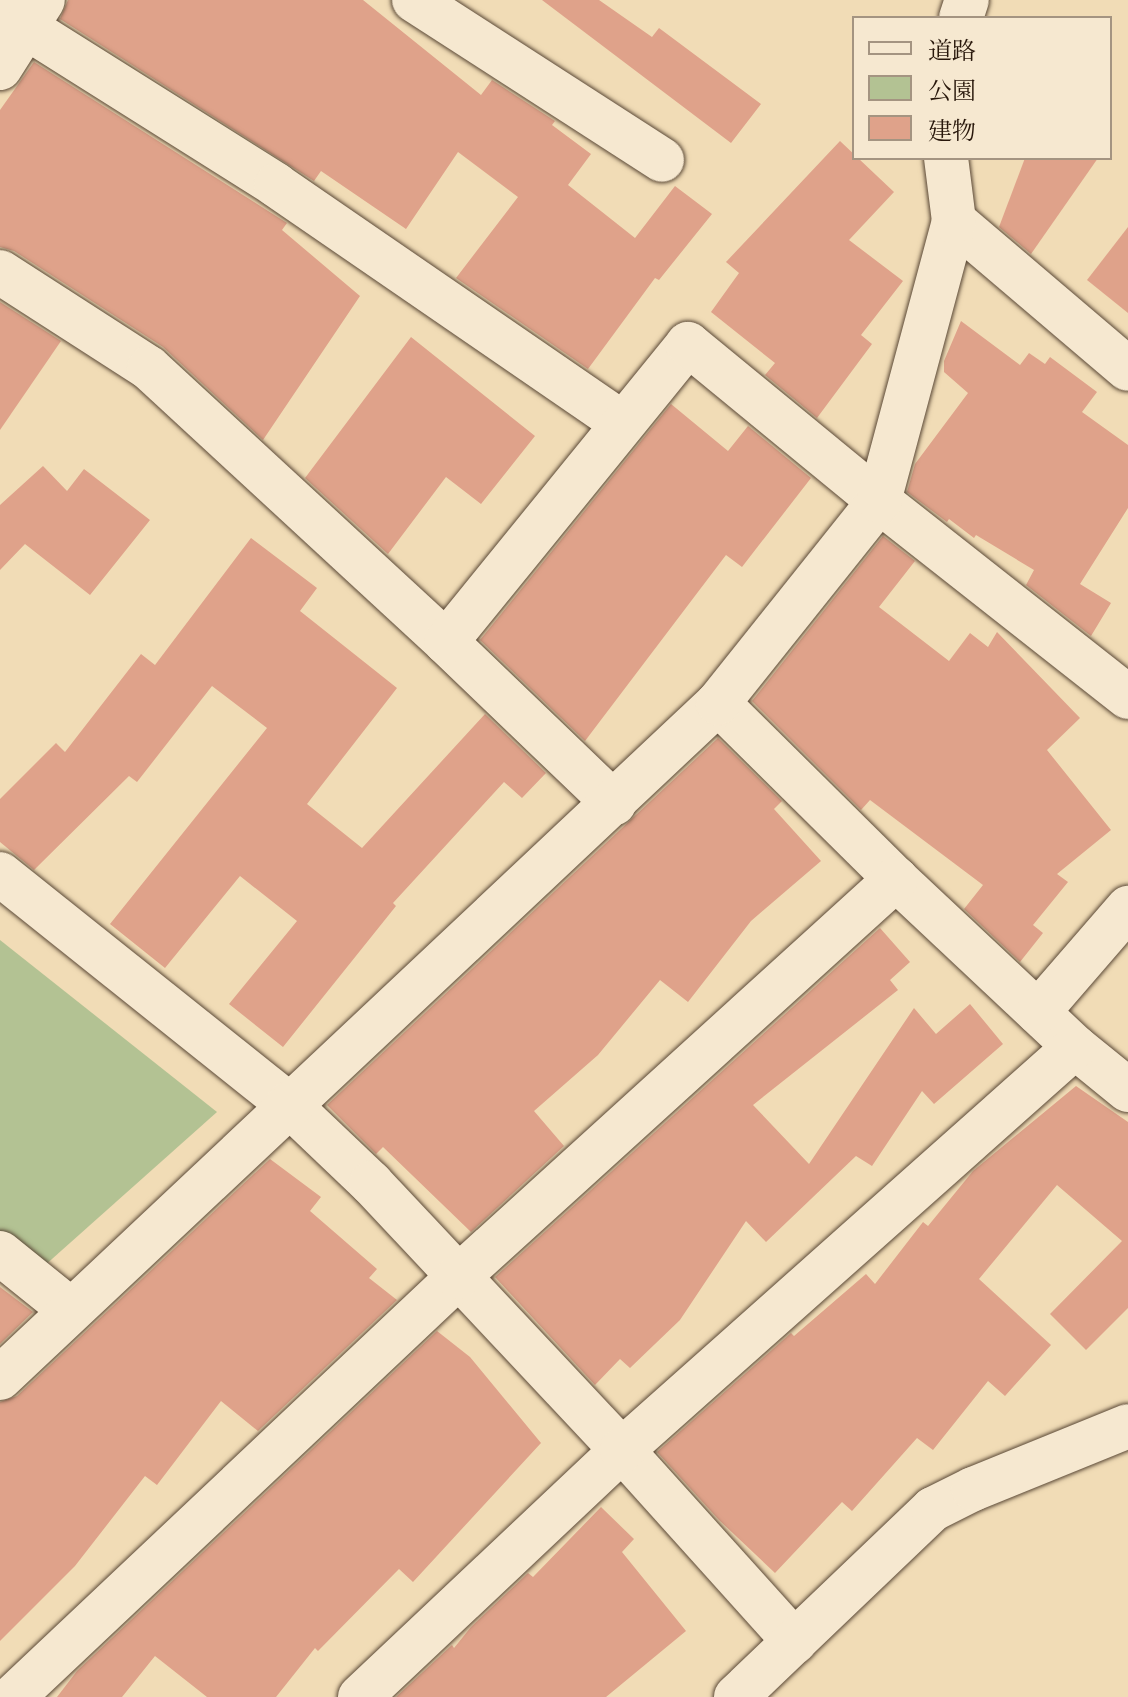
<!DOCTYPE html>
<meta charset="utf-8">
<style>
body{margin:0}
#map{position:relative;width:1128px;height:1697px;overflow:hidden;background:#f1dcb6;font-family:"IM FELL Great Primer","Noto Serif JP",serif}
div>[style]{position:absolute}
.green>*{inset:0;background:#b3c293}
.building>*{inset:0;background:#dfa28a}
.roads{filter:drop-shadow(0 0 2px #5a4836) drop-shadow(0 0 2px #5a4836)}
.minor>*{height:44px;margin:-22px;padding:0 22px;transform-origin:22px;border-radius:22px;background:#f6e8d0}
span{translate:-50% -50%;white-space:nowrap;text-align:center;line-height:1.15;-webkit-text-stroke:6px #f6e8d0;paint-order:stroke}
.legend{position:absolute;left:852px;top:16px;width:260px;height:144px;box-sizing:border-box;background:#f6e8d0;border:2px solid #a49481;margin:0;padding:10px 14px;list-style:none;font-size:24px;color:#28170b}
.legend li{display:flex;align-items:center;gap:16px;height:40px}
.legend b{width:40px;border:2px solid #a49481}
</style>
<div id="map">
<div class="green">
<i style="clip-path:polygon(0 940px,217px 1112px,43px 1267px,0 1232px)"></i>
</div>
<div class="building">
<i style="clip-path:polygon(68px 0,363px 0,481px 95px,492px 80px,555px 121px,552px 125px,591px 154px,568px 185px,635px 238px,675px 186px,712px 214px,659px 280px,655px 278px,588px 369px,456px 278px,518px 197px,458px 152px,406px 229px,321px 171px,314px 181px,60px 19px)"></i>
<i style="clip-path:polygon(542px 0,599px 0,652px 37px,659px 28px,761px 104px,731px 143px)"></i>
<i style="clip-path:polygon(34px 62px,287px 223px,282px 230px,360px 296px,263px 440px,163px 347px,14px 251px,0 247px,0 110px)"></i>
<i style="clip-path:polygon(840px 141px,894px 192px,849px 240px,903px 281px,861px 335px,872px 344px,817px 418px,765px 375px,775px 363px,711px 312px,739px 273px,726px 262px)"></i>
<i style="clip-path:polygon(1025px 158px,1098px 158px,1031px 254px,999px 227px)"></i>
<i style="clip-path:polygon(1128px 227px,1128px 313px,1087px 280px)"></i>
<i style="clip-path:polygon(0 302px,61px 341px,0 430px)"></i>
<i style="clip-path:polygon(961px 321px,1020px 365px,1029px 353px,1045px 364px,1050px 357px,1097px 392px,1082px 412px,1128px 445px,1128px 508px,1080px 584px,1111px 603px,1091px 636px,1026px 585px,1034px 570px,976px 535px,974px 538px,949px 519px,947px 522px,907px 492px,915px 464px,968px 393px,944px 372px,944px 361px)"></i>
<i style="clip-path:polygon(411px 337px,535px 436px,481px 504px,446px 477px,388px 554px,305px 478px)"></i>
<i style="clip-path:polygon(671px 404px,728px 451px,748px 426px,811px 478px,742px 567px,726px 555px,585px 741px,480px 640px)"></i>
<i style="clip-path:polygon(43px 466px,67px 491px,84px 469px,150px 520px,90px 595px,25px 544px,0 570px,0 505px)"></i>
<i style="clip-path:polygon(883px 536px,915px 561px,879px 607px,949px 661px,970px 633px,988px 647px,997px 632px,1080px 718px,1047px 750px,1111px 830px,1057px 874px,1068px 882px,1033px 925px,1043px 933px,1020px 962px,964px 909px,983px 885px,870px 800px,861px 810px,752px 701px)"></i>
<i style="clip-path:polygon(251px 538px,317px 588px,300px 611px,397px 688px,307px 804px,362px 848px,485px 714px,546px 773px,522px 798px,504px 782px,393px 903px,396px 906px,283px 1047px,229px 1004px,297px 921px,240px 876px,165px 968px,110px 924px,267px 728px,212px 686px,137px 782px,129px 776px,34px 870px,0 842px,0 799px,56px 743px,65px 752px,141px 654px,155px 665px)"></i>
<i style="clip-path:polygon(718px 738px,782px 801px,774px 809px,821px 861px,751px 921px,688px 1002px,660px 980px,598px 1055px,534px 1111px,564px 1146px,471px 1232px,383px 1147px,376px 1154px,327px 1105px)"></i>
<i style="clip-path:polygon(880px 928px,910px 962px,890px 980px,898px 990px,753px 1105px,809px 1164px,914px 1008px,936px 1034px,970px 1004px,1003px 1044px,934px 1104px,922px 1091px,872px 1166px,856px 1156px,766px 1242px,746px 1221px,680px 1320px,630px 1368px,620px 1359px,595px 1385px,495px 1277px)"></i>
<i style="clip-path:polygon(1076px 1086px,1128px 1122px,1128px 1308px,1086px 1350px,1050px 1314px,1122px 1241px,1057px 1185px,979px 1279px,1051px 1345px,1005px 1396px,988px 1381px,933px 1450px,917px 1438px,852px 1511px,842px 1502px,775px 1573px,719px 1520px,657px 1452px,791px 1333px,794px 1336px,866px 1274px,875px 1284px,923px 1222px,928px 1226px,973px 1171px)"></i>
<i style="clip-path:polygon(270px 1159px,321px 1197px,310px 1211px,377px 1269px,369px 1278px,397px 1300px,258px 1431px,221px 1401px,157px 1485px,145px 1476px,75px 1566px,0 1641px,0 1402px,17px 1396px)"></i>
<i style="clip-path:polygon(0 1287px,33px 1312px,0 1344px)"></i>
<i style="clip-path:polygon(437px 1331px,470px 1357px,541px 1443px,413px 1582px,399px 1569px,318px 1651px,315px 1648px,276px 1697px,207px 1697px,155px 1656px,122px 1697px,57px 1697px,77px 1671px)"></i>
<i style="clip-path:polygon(601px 1507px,634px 1539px,622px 1552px,686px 1631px,606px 1697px,396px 1697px,452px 1645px,454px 1648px,471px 1627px,528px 1573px,533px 1577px)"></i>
</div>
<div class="roads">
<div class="minor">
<i style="left:414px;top:0;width:295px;rotate:32.8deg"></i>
<i style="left:0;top:11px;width:326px;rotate:32.2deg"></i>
<i style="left:276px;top:185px;width:420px;rotate:34.5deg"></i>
<i style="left:961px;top:18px;width:19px;rotate:-72deg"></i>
<i style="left:0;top:68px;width:80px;rotate:-57.7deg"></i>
<i style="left:954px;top:221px;width:228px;rotate:40.4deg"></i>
<i style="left:0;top:272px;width:177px;rotate:32.8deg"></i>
<i style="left:149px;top:368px;width:404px;rotate:42.7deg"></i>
<i style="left:446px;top:642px;width:233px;rotate:43.8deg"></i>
<i style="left:446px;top:642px;width:384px;rotate:-50.9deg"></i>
<i style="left:688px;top:344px;width:247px;rotate:39.4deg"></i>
<i style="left:879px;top:501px;width:317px;rotate:38.2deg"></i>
<i style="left:718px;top:703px;width:250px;rotate:44.7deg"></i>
<i style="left:896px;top:879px;width:245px;rotate:43.2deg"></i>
<i style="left:1075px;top:1047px;width:68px;rotate:39.1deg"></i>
<i style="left:0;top:874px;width:369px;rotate:38.6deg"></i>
<i style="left:288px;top:1104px;width:115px;rotate:43.6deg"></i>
<i style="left:371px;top:1183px;width:366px;rotate:46.8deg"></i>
<i style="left:622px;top:1450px;width:258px;rotate:48deg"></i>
<i style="left:1038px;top:1012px;width:138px;rotate:-49.1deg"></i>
<i style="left:0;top:1253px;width:91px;rotate:38.8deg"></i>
<i style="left:0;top:1378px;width:985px;rotate:-43.23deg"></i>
<i style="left:718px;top:703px;width:258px;rotate:-51.4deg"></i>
<i style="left:879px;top:501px;width:290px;rotate:-75deg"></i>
<i style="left:954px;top:221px;width:64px;rotate:-97.2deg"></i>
<i style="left:13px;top:1697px;width:612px;rotate:-43.34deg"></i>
<i style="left:458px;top:1277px;width:592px;rotate:-42.26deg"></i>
<i style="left:360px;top:1697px;width:360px;rotate:-43.3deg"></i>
<i style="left:622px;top:1450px;width:606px;rotate:-41.66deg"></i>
<i style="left:736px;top:1697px;width:272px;rotate:-43.7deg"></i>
<i style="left:933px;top:1509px;width:45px;rotate:-26.6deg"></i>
<i style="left:973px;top:1489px;width:167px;rotate:-22.1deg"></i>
</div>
</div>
<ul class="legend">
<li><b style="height:10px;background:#f6e8d0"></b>道路</li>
<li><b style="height:22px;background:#b3c293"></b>公園</li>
<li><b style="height:22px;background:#dfa28a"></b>建物</li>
</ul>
</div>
